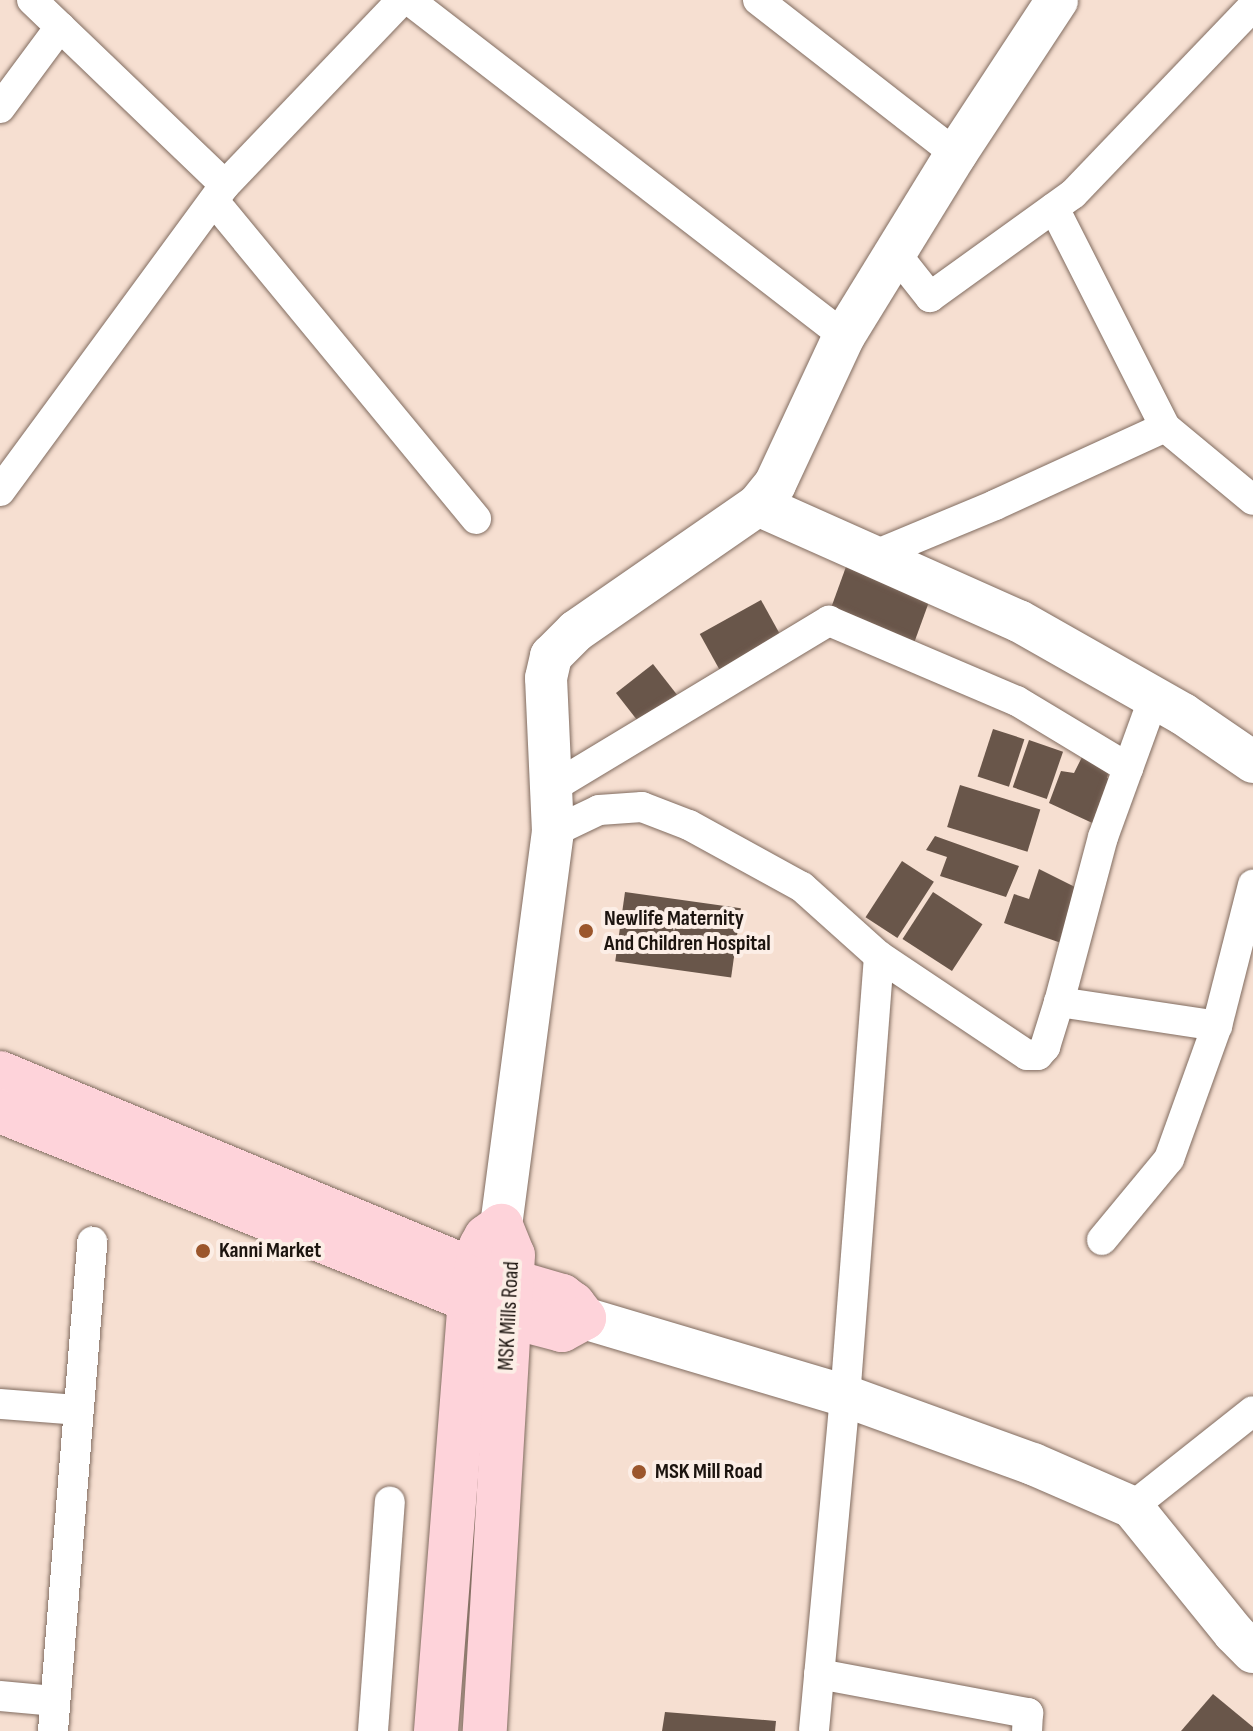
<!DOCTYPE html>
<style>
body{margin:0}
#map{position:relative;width:1253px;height:1731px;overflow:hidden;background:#f6dfd1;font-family:"Sofia Sans Condensed",sans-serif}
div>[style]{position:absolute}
.building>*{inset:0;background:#69564a;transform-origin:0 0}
.roads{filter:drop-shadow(0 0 2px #816c60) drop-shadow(0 0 2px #816c60)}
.street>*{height:30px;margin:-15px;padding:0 15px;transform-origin:15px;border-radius:15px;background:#fff}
.secondary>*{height:42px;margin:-21px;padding:0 21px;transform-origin:21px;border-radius:21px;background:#fff}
.primary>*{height:44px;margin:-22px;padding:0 22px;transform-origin:22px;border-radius:22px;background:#fed3da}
.dots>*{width:22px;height:22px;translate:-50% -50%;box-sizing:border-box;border:4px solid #fceee6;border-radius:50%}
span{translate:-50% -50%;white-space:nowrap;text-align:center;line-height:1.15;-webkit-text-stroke:8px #fceee6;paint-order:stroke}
.poi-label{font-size:22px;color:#1c140f;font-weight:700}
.left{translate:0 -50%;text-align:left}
.street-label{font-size:22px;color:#1c140f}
</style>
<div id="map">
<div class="building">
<i style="left:847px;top:564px;width:90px;height:51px;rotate:20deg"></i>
<i style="left:761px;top:600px;width:46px;height:70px;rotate:61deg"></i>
<i style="left:653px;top:664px;width:39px;height:47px;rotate:52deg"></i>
<i style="left:993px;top:729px;width:33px;height:50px;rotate:18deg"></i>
<i style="left:1029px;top:740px;width:36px;height:50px;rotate:19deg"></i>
<i style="clip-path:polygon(1083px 755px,1110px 766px,1107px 778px,1116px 781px,1101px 827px,1049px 803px,1061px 771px,1074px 773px)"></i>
<i style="left:960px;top:785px;width:84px;height:44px;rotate:17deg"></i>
<i style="clip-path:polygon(935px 836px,1019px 866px,1006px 897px,940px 876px,947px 857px,926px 850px)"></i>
<i style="left:902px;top:861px;width:38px;height:67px;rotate:33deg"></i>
<i style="clip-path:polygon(1039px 869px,1083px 891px,1064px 944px,1004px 923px,1014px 894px,1029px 899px)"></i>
<i style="left:625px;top:892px;width:117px;height:70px;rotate:8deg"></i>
<i style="left:933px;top:892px;width:59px;height:56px;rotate:33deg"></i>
<i style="clip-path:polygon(1213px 1694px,1253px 1727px,1253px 1731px,1181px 1731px)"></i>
<i style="clip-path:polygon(665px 1712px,776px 1721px,775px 1731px,662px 1731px)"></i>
</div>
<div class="roads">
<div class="street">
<i style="left:32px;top:0;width:267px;rotate:43.8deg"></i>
<i style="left:409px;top:0;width:550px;rotate:37.68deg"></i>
<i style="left:758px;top:0;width:251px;rotate:37.9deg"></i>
<i style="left:0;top:108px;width:101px;rotate:-53.5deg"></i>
<i style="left:214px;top:201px;width:412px;rotate:50.5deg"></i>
<i style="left:1054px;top:208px;width:246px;rotate:63.1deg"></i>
<i style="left:896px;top:254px;width:55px;rotate:51.7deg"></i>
<i style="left:930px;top:297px;width:176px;rotate:-35.8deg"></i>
<i style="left:1073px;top:194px;width:260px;rotate:-46.2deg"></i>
<i style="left:0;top:491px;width:380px;rotate:-53.7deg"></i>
<i style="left:225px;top:185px;width:256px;rotate:-46.3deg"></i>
<i style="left:875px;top:555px;width:130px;rotate:-22.6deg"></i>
<i style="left:995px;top:505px;width:187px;rotate:-24.6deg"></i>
<i style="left:1165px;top:427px;width:114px;rotate:39.7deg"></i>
<i style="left:1154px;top:697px;width:149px;rotate:110deg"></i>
<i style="left:1103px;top:837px;width:171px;rotate:104.9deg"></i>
<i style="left:1059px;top:1002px;width:160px;rotate:8.6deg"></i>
<i style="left:1217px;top:1026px;width:146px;rotate:-75.7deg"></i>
<i style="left:550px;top:789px;width:326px;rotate:-31.1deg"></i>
<i style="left:829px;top:621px;width:204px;rotate:23.1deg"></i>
<i style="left:1017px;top:701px;width:130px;rotate:31.1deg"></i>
<i style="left:553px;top:832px;width:51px;rotate:-25.6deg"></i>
<i style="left:599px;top:810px;width:43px;rotate:-4deg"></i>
<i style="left:642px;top:807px;width:50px;rotate:21deg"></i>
<i style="left:689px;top:825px;width:129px;rotate:28.8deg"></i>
<i style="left:802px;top:887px;width:103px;rotate:41.9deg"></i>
<i style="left:879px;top:956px;width:441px;rotate:94.4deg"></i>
<i style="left:845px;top:1396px;width:336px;rotate:95.3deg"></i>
<i style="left:879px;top:956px;width:178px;rotate:33.8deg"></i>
<i style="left:1027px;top:1055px;width:11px"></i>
<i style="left:1038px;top:1055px;width:11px;rotate:-49deg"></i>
<i style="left:1045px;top:1047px;width:47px;rotate:-72.7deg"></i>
<i style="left:1102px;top:1240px;width:105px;rotate:-50.4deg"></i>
<i style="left:1169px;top:1159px;width:141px;rotate:-70.2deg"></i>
<i style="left:0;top:1404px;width:78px;rotate:4.4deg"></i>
<i style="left:1132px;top:1507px;width:154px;rotate:-38.4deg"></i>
<i style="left:819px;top:1674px;width:213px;rotate:10.6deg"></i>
<i style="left:1028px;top:1713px;width:18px;rotate:93deg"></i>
<i style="left:0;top:1696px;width:55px;rotate:5.2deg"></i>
<i style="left:53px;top:1731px;width:491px;rotate:-85.4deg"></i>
<i style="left:373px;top:1731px;width:230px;rotate:-85.8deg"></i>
</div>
<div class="secondary">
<i style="left:758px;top:505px;width:286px;rotate:24deg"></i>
<i style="left:1019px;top:621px;width:189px;rotate:29.6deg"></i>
<i style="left:1183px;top:714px;width:85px;rotate:34.4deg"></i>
<i style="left:501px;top:1226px;width:397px;rotate:-82.5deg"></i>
<i style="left:553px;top:832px;width:154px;rotate:-92.6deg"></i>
<i style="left:546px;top:678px;width:23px;rotate:-77deg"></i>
<i style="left:551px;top:656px;width:35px;rotate:-45deg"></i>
<i style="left:576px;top:631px;width:221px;rotate:-34.7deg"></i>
<i style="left:758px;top:505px;width:27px;rotate:-51deg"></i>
<i style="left:775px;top:484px;width:163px;rotate:-65deg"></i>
<i style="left:844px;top:336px;width:214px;rotate:-58.4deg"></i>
<i style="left:956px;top:154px;width:184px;rotate:-56.7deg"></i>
<i style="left:584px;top:1318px;width:272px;rotate:16.6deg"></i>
<i style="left:845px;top:1396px;width:200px;rotate:19.9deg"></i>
<i style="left:1033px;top:1464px;width:108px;rotate:23.5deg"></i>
<i style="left:1132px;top:1507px;width:162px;rotate:51deg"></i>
<i style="left:1234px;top:1633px;width:27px;rotate:45deg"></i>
</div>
<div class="primary">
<i style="left:0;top:1073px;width:516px;rotate:22.59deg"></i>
<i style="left:476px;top:1271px;width:90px;rotate:16.2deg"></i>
<i style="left:562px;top:1296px;width:14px;rotate:36deg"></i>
<i style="left:573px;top:1304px;width:18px;rotate:52deg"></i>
<i style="left:584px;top:1318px;width:25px;rotate:151deg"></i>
<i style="left:562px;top:1330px;width:55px;rotate:-165.2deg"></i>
<i style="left:509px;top:1316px;width:549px;rotate:-158.06deg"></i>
<i style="left:436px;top:1731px;width:430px;rotate:-85.5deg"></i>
<i style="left:470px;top:1302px;width:57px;rotate:-78.9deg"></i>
<i style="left:481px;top:1246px;width:10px;rotate:-61deg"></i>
<i style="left:486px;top:1237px;width:19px;rotate:-36deg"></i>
<i style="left:501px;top:1226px;width:31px;rotate:68deg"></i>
<i style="left:513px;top:1255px;width:477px;rotate:93.4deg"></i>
</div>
</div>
<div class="dots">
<i style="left:586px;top:931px;background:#9b562c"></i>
<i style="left:203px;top:1251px;background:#9b562c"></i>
<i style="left:639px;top:1472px;background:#9b562c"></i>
</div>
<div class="poi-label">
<span class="left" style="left:604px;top:931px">Newlife Maternity<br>And Children Hospital</span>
<span class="left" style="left:219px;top:1251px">Kanni Market</span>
<span class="left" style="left:655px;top:1472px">MSK Mill Road</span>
</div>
<div class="street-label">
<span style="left:509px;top:1316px;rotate:-87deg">MSK Mills Road</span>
</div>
</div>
